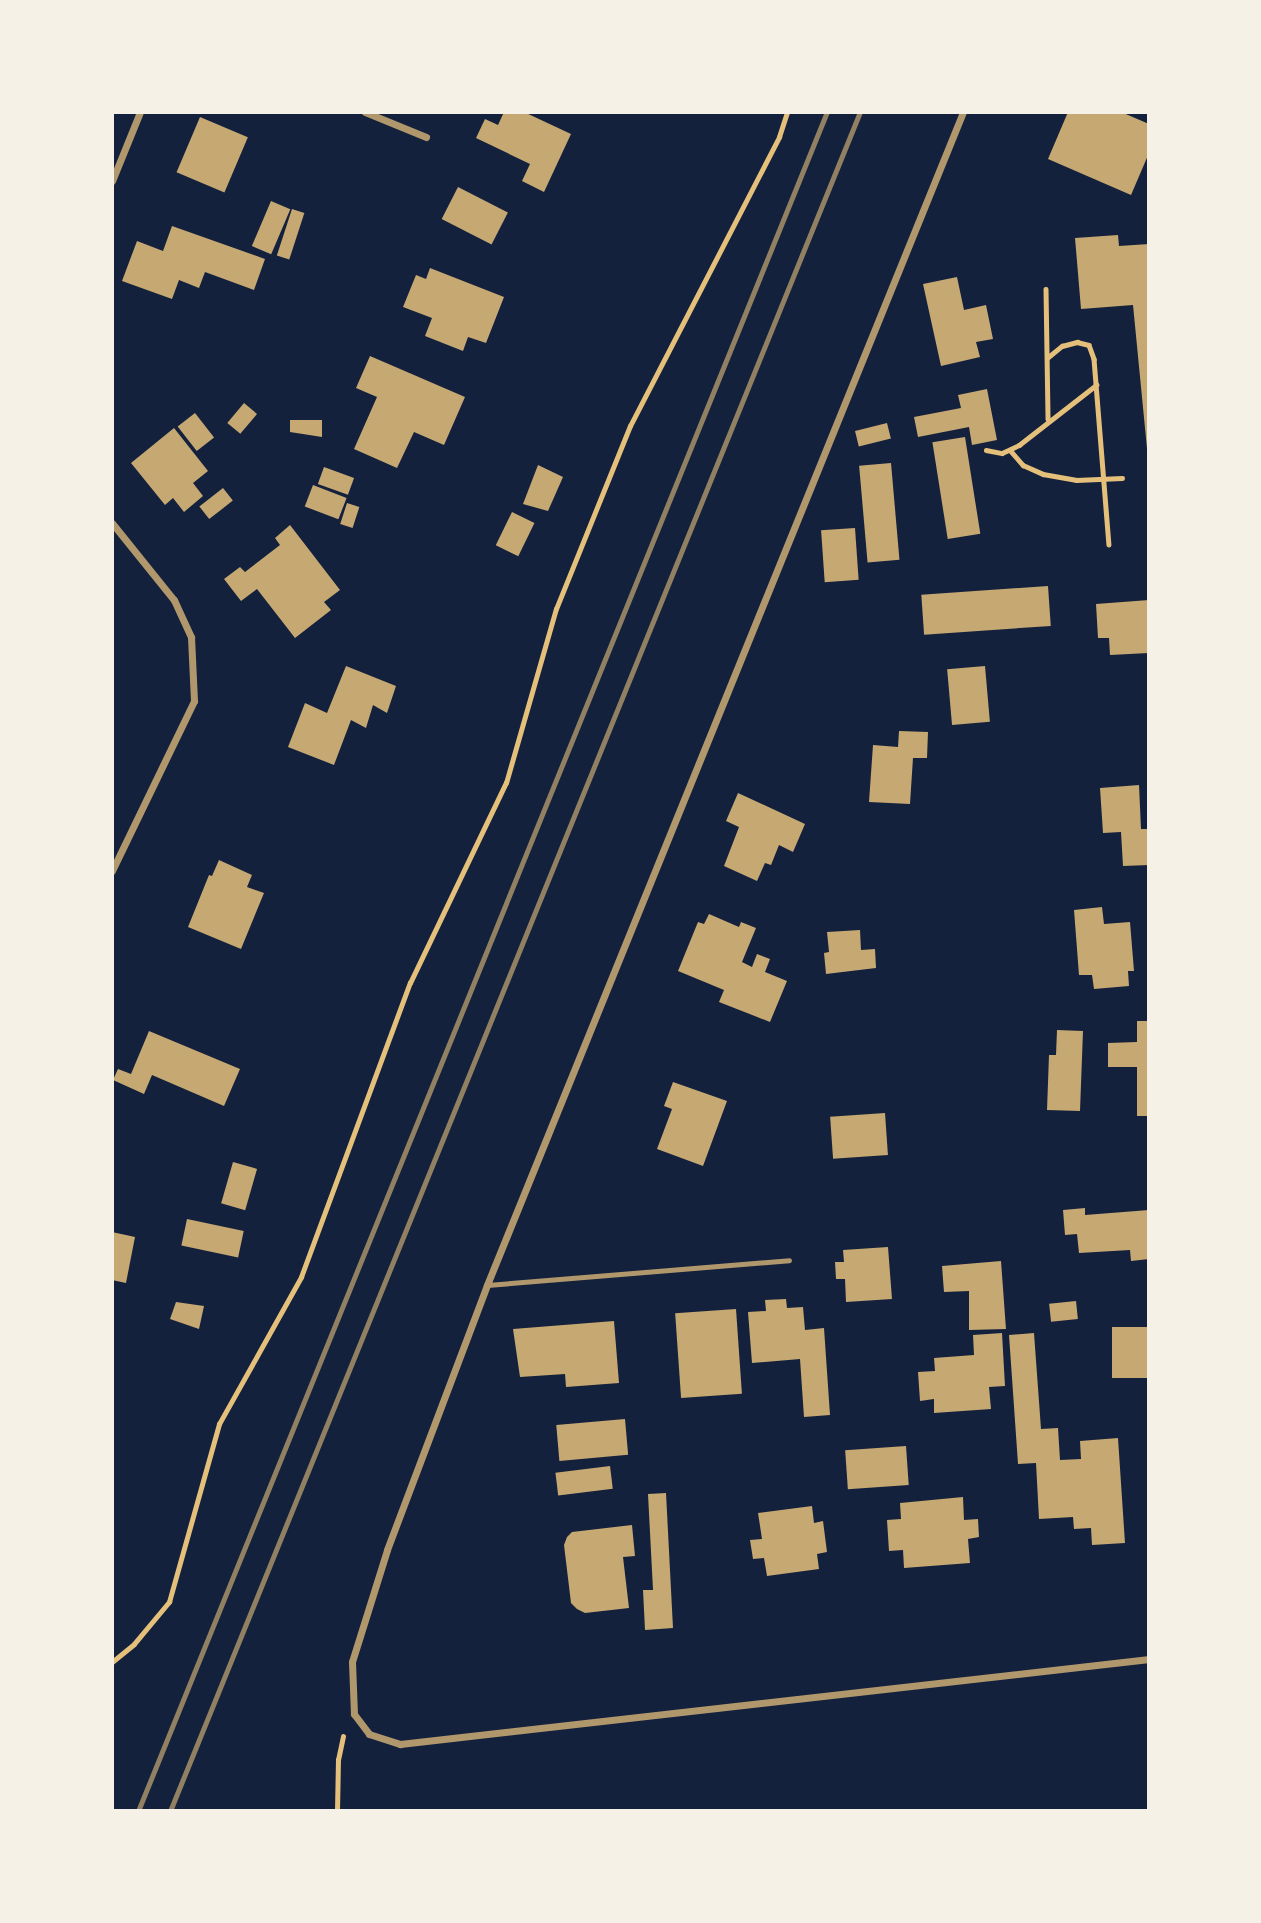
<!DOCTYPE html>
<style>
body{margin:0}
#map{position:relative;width:1261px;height:1923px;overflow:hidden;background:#14213d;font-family:Signika,sans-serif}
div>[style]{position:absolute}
.building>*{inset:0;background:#c6a872;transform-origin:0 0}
.path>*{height:4.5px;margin:-2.25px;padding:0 2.25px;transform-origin:2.25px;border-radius:2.25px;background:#e5c07b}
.service>*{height:5px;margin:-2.5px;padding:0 2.5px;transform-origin:2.5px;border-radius:2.5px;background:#b1986c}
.minor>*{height:7px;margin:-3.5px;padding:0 3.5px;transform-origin:3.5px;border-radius:3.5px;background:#b1986c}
.rail>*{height:5px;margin:-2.5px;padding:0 2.5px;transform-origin:2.5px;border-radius:2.5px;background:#918062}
span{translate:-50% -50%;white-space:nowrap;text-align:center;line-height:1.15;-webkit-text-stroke:7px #f6f1e7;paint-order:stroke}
.frame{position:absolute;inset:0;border:114px solid #f6f1e7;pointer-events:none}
</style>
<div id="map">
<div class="building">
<i style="clip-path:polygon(504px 112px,524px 112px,571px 134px,544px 192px,522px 181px,530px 164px,476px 138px,485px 119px,498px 125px)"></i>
<i style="clip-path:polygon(1068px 112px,1121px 112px,1149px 124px,1149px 153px,1131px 195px,1048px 159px)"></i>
<i style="left:200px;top:117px;width:52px;height:60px;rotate:23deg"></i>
<i style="left:458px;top:187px;width:56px;height:36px;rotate:27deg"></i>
<i style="left:271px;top:201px;width:21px;height:49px;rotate:23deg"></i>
<i style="left:292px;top:209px;width:13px;height:49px;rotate:18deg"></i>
<i style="clip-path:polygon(172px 226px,265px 259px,254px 290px,205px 272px,199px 288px,179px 280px,172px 299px,122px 281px,137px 241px,163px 251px)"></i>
<i style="clip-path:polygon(1118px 235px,1119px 246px,1149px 244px,1149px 469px,1133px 305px,1081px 309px,1075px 238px)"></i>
<i style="clip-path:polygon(430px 268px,504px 297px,486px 343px,468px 337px,463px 351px,425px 336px,432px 318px,403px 307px,416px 275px,426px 279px)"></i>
<i style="clip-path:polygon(957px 277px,964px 310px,986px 305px,993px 339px,976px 342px,980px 357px,941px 366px,923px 284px)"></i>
<i style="clip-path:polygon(370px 356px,465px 397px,444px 445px,414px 432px,397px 468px,354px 449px,377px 397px,356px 388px)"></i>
<i style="clip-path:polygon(987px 389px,997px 440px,972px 445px,969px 427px,918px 437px,914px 417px,961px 408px,958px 395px)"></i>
<i style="left:244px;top:403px;width:17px;height:26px;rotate:40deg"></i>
<i style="left:195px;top:413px;width:31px;height:22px;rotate:52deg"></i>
<i style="clip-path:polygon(290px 420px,322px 420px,322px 437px,290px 432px)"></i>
<i style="left:887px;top:423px;width:16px;height:33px;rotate:76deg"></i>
<i style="clip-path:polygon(174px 428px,208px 471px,193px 483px,203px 496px,184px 512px,173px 498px,165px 505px,131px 463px)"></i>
<i style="left:965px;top:437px;width:98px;height:33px;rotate:81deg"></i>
<i style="left:891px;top:463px;width:97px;height:32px;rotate:85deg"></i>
<i style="clip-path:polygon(538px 465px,563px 477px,548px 511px,523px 504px)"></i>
<i style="left:324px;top:467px;width:32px;height:18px;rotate:20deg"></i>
<i style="left:313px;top:485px;width:36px;height:23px;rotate:21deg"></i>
<i style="left:223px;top:488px;width:16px;height:30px;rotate:52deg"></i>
<i style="left:347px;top:503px;width:13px;height:22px;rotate:18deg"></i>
<i style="left:512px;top:512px;width:25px;height:37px;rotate:26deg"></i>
<i style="clip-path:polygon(290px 525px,340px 590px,324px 602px,331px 610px,295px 638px,257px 589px,241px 601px,224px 579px,240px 567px,245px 572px,280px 545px,275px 538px)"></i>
<i style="left:855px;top:528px;width:52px;height:34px;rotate:86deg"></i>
<i style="left:1048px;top:586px;width:40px;height:127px;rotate:86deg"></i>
<i style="clip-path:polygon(1149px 600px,1149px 653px,1110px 655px,1109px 638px,1098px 638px,1096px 604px)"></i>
<i style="clip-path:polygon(346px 666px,396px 686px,387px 713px,373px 705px,366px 728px,351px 720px,334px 765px,288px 747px,305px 703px,327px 713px)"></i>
<i style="left:985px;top:666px;width:56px;height:38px;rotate:85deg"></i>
<i style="clip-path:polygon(899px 731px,928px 732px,927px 758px,913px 758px,910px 804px,869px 802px,873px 745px,898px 747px)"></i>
<i style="clip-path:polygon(1139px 785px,1141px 829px,1149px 829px,1149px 865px,1123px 866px,1121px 832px,1103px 833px,1100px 788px)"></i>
<i style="clip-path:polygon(738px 793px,805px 824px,793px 852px,779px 845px,771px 865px,765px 863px,757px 881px,724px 866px,739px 827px,726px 821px)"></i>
<i style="clip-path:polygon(219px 860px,252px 875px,247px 887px,264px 893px,241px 949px,188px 927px,209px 875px,212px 876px)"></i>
<i style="clip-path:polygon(1102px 907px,1104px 924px,1130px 922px,1134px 971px,1128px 971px,1129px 986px,1094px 989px,1092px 975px,1079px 975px,1074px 910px)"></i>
<i style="clip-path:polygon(709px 914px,739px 927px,741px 922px,756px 928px,742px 962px,752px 967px,757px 954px,770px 959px,765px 972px,787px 981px,770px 1022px,719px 1002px,724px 990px,678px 971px,698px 922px,704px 924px)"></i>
<i style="clip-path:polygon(860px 930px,861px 950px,875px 949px,876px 968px,826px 974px,824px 953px,829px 952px,827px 932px)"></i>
<i style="clip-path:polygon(1137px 1021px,1149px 1021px,1149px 1116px,1137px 1116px,1137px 1067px,1108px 1067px,1108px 1043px,1137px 1042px)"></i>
<i style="clip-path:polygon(1057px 1030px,1083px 1031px,1080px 1111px,1047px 1110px,1049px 1055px,1056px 1055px)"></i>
<i style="clip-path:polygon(149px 1031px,240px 1069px,224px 1106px,152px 1075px,144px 1094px,113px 1080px,118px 1069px,131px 1074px)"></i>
<i style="clip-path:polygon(673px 1082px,727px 1101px,703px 1166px,657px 1149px,672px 1109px,664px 1106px)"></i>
<i style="left:885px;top:1113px;width:42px;height:55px;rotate:86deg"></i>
<i style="left:233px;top:1162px;width:25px;height:43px;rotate:16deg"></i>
<i style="clip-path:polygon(1085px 1208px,1085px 1215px,1149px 1210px,1149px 1259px,1131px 1261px,1130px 1250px,1079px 1253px,1077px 1234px,1065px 1235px,1063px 1210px)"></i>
<i style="left:187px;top:1219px;width:58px;height:27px;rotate:12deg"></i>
<i style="clip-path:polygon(112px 1232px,135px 1237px,126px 1283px,112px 1280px)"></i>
<i style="clip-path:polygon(888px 1247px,892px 1299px,846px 1302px,845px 1279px,836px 1279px,835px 1262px,844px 1262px,843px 1250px)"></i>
<i style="clip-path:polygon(1001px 1261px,1006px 1329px,969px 1330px,969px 1291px,944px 1292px,942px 1266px)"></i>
<i style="clip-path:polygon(786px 1299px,787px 1308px,803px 1307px,805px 1330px,824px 1328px,830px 1415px,804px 1417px,800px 1359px,752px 1363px,748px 1312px,766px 1311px,765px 1300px)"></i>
<i style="left:1076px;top:1301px;width:18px;height:27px;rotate:84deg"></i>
<i style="clip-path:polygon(176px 1302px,204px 1306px,199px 1329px,170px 1319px)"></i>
<i style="left:736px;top:1309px;width:85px;height:61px;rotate:86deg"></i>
<i style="clip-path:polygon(614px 1321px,619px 1383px,566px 1387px,565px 1374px,520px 1377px,513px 1329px)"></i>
<i style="left:1149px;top:1327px;width:51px;height:37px;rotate:90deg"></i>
<i style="clip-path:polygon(1002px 1333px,1005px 1386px,989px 1387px,991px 1409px,934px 1413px,934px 1399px,920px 1401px,918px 1372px,935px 1371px,934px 1358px,974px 1355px,973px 1335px)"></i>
<i style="clip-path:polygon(1034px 1333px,1041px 1429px,1058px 1428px,1060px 1460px,1081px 1459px,1080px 1441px,1118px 1438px,1125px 1543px,1092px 1545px,1091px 1528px,1074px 1529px,1073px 1517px,1039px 1519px,1036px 1463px,1018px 1464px,1009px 1335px)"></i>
<i style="left:625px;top:1419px;width:36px;height:69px;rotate:85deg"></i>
<i style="left:906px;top:1446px;width:39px;height:61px;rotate:86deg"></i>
<i style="left:610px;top:1466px;width:23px;height:55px;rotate:83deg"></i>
<i style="clip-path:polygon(666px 1493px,673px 1628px,645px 1630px,643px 1590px,653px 1590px,648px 1494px)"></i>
<i style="clip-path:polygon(963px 1497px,964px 1520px,978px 1519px,979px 1537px,968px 1539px,970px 1563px,904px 1568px,903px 1550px,889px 1551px,887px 1520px,901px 1519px,900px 1503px)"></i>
<i style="clip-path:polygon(812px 1506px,814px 1523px,823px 1521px,827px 1552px,817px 1554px,819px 1569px,767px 1576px,764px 1558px,753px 1559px,750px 1540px,762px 1539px,758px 1513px)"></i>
<i style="clip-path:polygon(632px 1525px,635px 1556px,623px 1557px,629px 1608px,585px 1613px,577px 1609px,571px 1603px,564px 1545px,567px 1537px,572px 1532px)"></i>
</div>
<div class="path">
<i style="left:1046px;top:289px;width:130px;rotate:89.1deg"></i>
<i style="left:1047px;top:358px;width:19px;rotate:-39deg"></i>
<i style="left:1062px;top:346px;width:16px;rotate:-15deg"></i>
<i style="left:1077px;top:342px;width:12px;rotate:14deg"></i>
<i style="left:1089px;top:345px;width:15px;rotate:70deg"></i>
<i style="left:1094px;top:359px;width:186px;rotate:85.4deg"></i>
<i style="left:986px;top:450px;width:16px;rotate:11deg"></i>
<i style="left:1002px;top:453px;width:19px;rotate:-25deg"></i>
<i style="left:1019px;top:445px;width:98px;rotate:-37.9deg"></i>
<i style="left:1010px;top:450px;width:20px;rotate:49deg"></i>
<i style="left:1023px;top:465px;width:22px;rotate:24deg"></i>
<i style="left:1043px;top:474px;width:34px;rotate:10deg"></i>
<i style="left:1076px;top:480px;width:46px;rotate:-2.5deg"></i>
<i style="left:112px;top:1662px;width:28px;rotate:-39deg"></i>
<i style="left:134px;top:1644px;width:55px;rotate:-50.2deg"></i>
<i style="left:169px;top:1602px;width:185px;rotate:-74.3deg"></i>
<i style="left:219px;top:1424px;width:168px;rotate:-60.8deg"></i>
<i style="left:301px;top:1277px;width:314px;rotate:-69.7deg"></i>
<i style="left:410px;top:983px;width:222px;rotate:-64.4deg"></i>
<i style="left:506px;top:783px;width:181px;rotate:-74deg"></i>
<i style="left:556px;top:609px;width:197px;rotate:-68deg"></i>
<i style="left:630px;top:426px;width:325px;rotate:-62.7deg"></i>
<i style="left:779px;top:137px;width:26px;rotate:-72deg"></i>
<i style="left:337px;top:1811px;width:51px;rotate:-88.9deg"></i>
<i style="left:338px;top:1760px;width:24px;rotate:-78deg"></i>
</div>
<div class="service">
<i style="left:487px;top:1285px;width:303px;rotate:-4.7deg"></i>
</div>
<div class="minor">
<i style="left:365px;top:112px;width:66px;rotate:22.3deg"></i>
<i style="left:963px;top:112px;width:1266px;rotate:112.09deg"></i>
<i style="left:487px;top:1285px;width:283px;rotate:110.7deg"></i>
<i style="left:387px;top:1550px;width:117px;rotate:107.4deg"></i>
<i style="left:352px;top:1662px;width:52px;rotate:87.8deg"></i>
<i style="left:354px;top:1714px;width:25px;rotate:53deg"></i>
<i style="left:369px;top:1734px;width:33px;rotate:18deg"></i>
<i style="left:400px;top:1744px;width:754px;rotate:-6.47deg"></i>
<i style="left:112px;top:181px;width:74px;rotate:-67.9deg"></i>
<i style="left:112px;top:523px;width:99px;rotate:51.2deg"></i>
<i style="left:174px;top:600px;width:41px;rotate:65.3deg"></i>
<i style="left:191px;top:637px;width:64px;rotate:87.3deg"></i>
<i style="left:194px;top:701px;width:189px;rotate:115.8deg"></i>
</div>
<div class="rail">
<i style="left:138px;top:1811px;width:1833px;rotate:-67.93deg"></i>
<i style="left:170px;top:1811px;width:1834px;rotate:-67.9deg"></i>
</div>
<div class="frame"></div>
</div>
